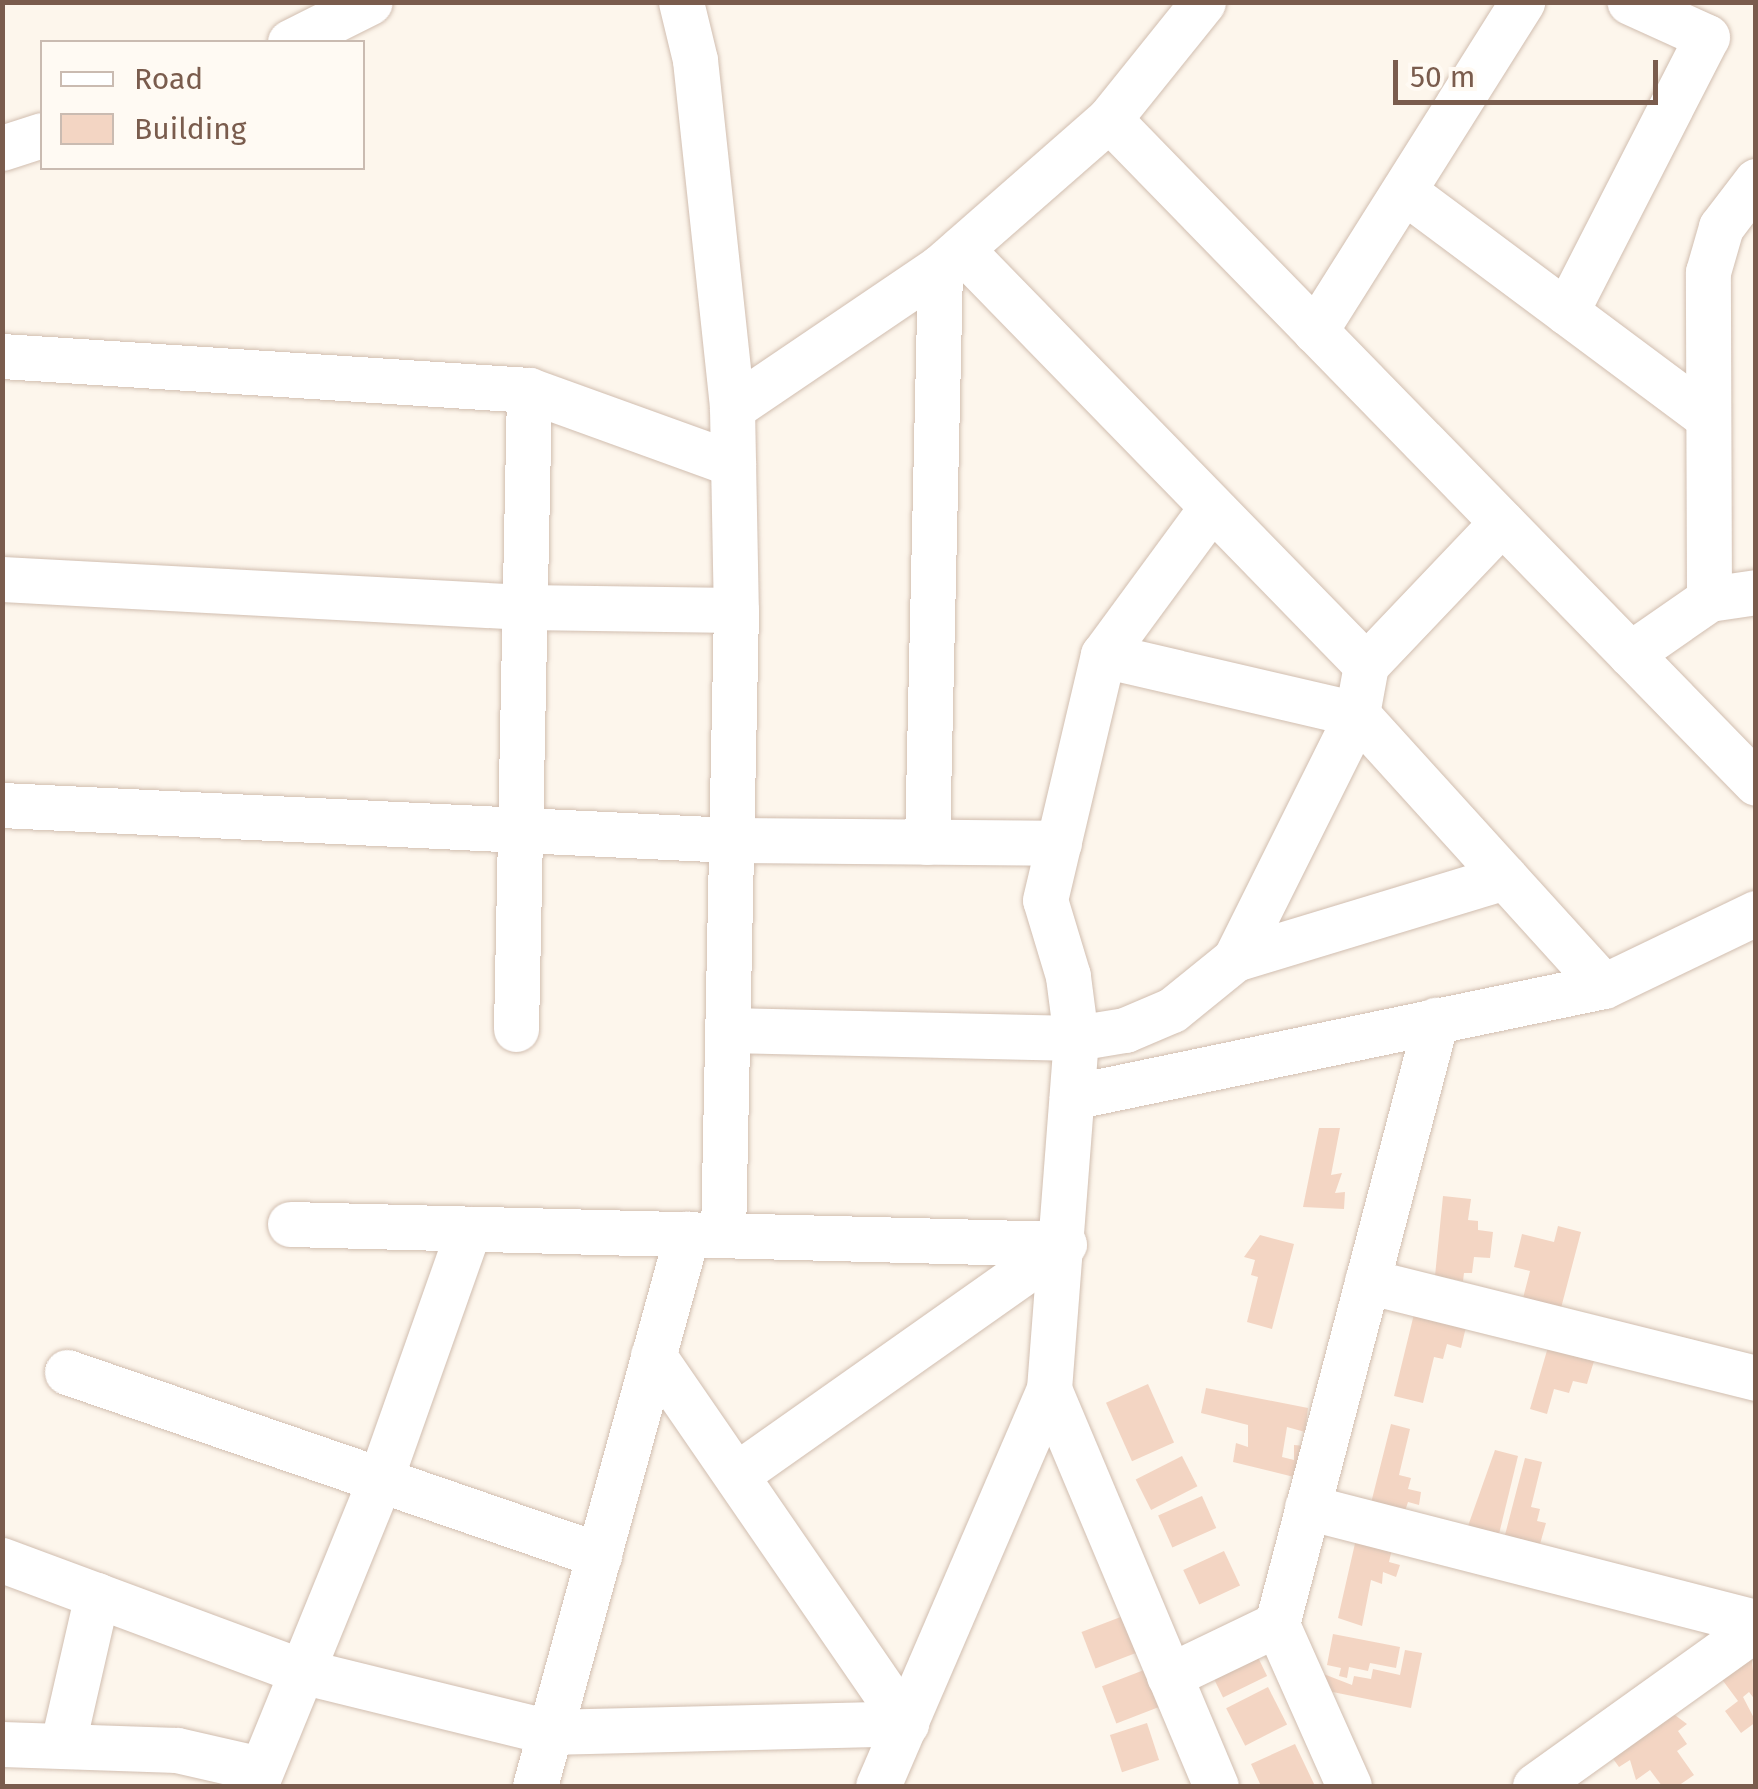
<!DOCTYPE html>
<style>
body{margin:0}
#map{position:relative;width:1758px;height:1789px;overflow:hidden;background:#fdf6ec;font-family:"Fira Sans",sans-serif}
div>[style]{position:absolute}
.building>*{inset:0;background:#f3d5c3;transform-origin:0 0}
.roads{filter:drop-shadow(0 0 2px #d1beb0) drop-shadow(0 0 2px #d1beb0)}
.minor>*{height:45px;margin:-22.5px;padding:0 22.5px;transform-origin:22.5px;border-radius:22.5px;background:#fff}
span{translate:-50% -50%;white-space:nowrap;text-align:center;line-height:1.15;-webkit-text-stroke:9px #fffaf3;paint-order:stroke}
.frame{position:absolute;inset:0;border:5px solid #7a5c4d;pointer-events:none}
.legend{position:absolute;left:40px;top:40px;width:325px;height:130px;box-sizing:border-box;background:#fffaf3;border:2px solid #cabbb1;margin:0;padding:12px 18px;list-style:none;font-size:30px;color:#7a5c4d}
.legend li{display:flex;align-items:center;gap:20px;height:50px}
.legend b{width:50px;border:2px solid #cabbb1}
.scale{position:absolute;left:1393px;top:60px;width:265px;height:45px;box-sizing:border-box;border:5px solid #7a5c4d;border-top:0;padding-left:12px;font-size:30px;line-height:35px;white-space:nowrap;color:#7a5c4d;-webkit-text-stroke:8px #fffaf3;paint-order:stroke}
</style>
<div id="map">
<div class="building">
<i style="clip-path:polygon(1319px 1128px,1340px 1128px,1331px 1175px,1342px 1173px,1335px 1193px,1345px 1192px,1344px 1209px,1303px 1207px)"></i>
<i style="clip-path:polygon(1443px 1196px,1471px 1199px,1468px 1220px,1478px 1221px,1478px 1230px,1493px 1232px,1490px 1258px,1474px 1257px,1472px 1273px,1464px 1273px,1463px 1281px,1435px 1276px)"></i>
<i style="clip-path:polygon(1558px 1226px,1581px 1232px,1561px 1308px,1523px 1298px,1530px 1271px,1514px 1267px,1522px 1234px,1554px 1242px)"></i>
<i style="clip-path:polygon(1260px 1235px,1294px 1244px,1272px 1329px,1247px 1322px,1258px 1277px,1251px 1275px,1255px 1260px,1244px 1257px)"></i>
<i style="clip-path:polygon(1414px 1314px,1466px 1327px,1461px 1348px,1447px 1344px,1443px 1359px,1434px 1357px,1423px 1403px,1394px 1396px)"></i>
<i style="clip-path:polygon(1548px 1347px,1594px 1361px,1587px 1384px,1573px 1381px,1569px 1393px,1554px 1389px,1547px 1414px,1530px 1409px)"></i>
<i style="left:1148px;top:1384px;width:64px;height:46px;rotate:66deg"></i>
<i style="clip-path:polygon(1206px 1388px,1308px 1408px,1305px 1432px,1287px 1427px,1282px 1457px,1294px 1460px,1294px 1445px,1306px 1446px,1302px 1479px,1233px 1462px,1236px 1443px,1248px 1447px,1248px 1425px,1201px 1413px)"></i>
<i style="clip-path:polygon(1391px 1424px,1410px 1429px,1399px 1475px,1411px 1478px,1408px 1489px,1421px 1492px,1419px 1505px,1408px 1502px,1405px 1511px,1371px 1503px)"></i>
<i style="clip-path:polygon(1495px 1450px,1518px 1456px,1499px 1534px,1468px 1526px)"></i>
<i style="left:1182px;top:1456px;width:34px;height:52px;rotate:63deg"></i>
<i style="clip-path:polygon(1525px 1458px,1542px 1462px,1531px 1507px,1540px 1509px,1537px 1521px,1546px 1523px,1540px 1544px,1505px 1535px)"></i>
<i style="left:1202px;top:1496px;width:35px;height:48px;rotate:66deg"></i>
<i style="clip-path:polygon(1356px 1539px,1392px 1549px,1389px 1562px,1400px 1565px,1396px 1577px,1383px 1572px,1382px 1584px,1371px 1580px,1362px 1626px,1338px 1618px)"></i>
<i style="left:1224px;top:1551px;width:38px;height:45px;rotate:65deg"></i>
<i style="left:1131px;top:1613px;width:39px;height:53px;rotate:69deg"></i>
<i style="clip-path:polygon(1333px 1634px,1400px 1647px,1396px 1668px,1370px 1663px,1368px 1671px,1349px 1667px,1347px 1678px,1339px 1676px,1341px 1668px,1327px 1665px)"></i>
<i style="left:1250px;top:1641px;width:39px;height:49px;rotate:64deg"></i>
<i style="clip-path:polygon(1405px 1650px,1422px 1653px,1411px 1708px,1318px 1689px,1321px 1673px,1352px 1685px,1354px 1676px,1371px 1679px,1373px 1669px,1400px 1675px)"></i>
<i style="clip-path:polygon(1751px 1651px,1756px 1701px,1749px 1692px,1743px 1697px,1756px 1722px,1741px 1733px,1725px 1711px,1738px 1701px,1718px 1674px)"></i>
<i style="left:1144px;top:1670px;width:40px;height:45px;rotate:69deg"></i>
<i style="left:1268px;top:1687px;width:42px;height:47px;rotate:63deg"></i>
<i style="clip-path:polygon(1668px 1710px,1687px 1724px,1678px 1731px,1687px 1744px,1677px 1751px,1694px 1775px,1678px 1786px,1662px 1786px,1650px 1770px,1636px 1780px,1630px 1760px,1619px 1767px,1609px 1753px)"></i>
<i style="left:1147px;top:1723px;width:39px;height:39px;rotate:72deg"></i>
<i style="clip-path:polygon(1295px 1744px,1315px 1786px,1261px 1786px,1251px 1764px)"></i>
</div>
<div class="roads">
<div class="minor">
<i style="left:681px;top:2px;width:60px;rotate:76.4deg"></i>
<i style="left:695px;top:60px;width:350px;rotate:83.9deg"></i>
<i style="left:732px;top:408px;width:202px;rotate:88.9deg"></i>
<i style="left:736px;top:610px;width:625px;rotate:91.19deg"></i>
<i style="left:290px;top:42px;width:89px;rotate:-26.6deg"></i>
<i style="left:1109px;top:119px;width:927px;rotate:45.74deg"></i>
<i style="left:2px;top:148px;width:42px;rotate:-18deg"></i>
<i style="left:1404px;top:191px;width:379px;rotate:36.7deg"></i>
<i style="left:961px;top:249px;width:581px;rotate:45.77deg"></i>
<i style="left:1566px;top:312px;width:309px;rotate:-62.9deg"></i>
<i style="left:1707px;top:37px;width:85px;rotate:-155.6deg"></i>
<i style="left:1315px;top:331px;width:389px;rotate:-57.8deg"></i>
<i style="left:2px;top:356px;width:528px;rotate:3.69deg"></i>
<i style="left:529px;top:390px;width:217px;rotate:19.9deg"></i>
<i style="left:732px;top:408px;width:251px;rotate:-34.1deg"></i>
<i style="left:940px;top:267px;width:225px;rotate:-41.2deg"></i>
<i style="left:1109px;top:119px;width:150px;rotate:-51.2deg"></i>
<i style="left:2px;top:579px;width:523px;rotate:3.07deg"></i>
<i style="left:524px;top:607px;width:212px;rotate:0.8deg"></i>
<i style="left:1709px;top:599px;width:327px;rotate:-90.2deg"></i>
<i style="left:1708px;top:272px;width:47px;rotate:-73.9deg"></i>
<i style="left:1721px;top:227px;width:58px;rotate:-52.7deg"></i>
<i style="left:1630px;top:654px;width:96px;rotate:-34.8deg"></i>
<i style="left:1709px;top:599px;width:48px;rotate:-8.5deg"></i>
<i style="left:1103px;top:655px;width:261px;rotate:13.1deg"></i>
<i style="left:1357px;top:714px;width:367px;rotate:47.8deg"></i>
<i style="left:2px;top:805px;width:730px;rotate:2.75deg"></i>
<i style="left:731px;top:840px;width:328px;rotate:0.5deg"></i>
<i style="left:927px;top:842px;width:575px;rotate:-88.7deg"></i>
<i style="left:1235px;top:959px;width:274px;rotate:-63.5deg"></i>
<i style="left:1357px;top:714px;width:50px;rotate:-79.6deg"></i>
<i style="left:1366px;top:665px;width:197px;rotate:-46.4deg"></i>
<i style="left:516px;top:1029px;width:639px;rotate:-88.83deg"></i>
<i style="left:728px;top:1030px;width:348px;rotate:1.3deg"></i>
<i style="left:1076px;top:1038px;width:50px;rotate:-9.3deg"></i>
<i style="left:1125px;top:1030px;width:51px;rotate:-23.1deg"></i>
<i style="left:1172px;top:1010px;width:81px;rotate:-39deg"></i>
<i style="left:1235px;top:959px;width:282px;rotate:-16.9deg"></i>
<i style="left:1072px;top:1097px;width:543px;rotate:-11.79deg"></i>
<i style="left:1604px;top:986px;width:169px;rotate:-25.7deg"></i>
<i style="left:290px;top:1224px;width:774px;rotate:1.48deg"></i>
<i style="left:1367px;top:1281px;width:401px;rotate:14deg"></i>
<i style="left:653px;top:1355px;width:447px;rotate:55.5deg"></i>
<i style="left:67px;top:1372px;width:563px;rotate:18.98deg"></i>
<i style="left:1049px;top:1389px;width:431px;rotate:67.2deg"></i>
<i style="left:736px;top:1475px;width:401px;rotate:-35.2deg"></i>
<i style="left:1307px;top:1507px;width:463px;rotate:14.4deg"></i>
<i style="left:2px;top:1560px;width:319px;rotate:20.4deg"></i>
<i style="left:301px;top:1671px;width:256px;rotate:13.8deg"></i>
<i style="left:550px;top:1732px;width:356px;rotate:-1.4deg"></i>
<i style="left:1169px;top:1676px;width:120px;rotate:-25.7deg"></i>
<i style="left:63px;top:1743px;width:152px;rotate:-77.1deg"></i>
<i style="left:2px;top:1744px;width:175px;rotate:2deg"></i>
<i style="left:177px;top:1750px;width:85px;rotate:12.9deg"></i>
<i style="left:255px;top:1786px;width:331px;rotate:-67.8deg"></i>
<i style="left:380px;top:1480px;width:266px;rotate:-70.5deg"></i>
<i style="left:535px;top:1786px;width:573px;rotate:-74.6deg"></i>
<i style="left:878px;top:1786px;width:432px;rotate:-66.7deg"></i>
<i style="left:1049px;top:1389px;width:352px;rotate:-85.6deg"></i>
<i style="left:1076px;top:1038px;width:63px;rotate:-97.4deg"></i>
<i style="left:1068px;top:976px;width:79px;rotate:-106.8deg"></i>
<i style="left:1045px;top:900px;width:252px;rotate:-76.7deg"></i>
<i style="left:1103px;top:655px;width:182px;rotate:-53.7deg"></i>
<i style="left:1349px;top:1786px;width:177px;rotate:-114deg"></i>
<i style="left:1277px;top:1624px;width:625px;rotate:-75.25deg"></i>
<i style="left:1535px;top:1786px;width:272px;rotate:-35.6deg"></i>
</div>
</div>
<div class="frame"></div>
<ul class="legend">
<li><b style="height:12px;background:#fff"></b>Road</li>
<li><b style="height:28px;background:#f3d5c3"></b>Building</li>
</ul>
<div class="scale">50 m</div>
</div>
